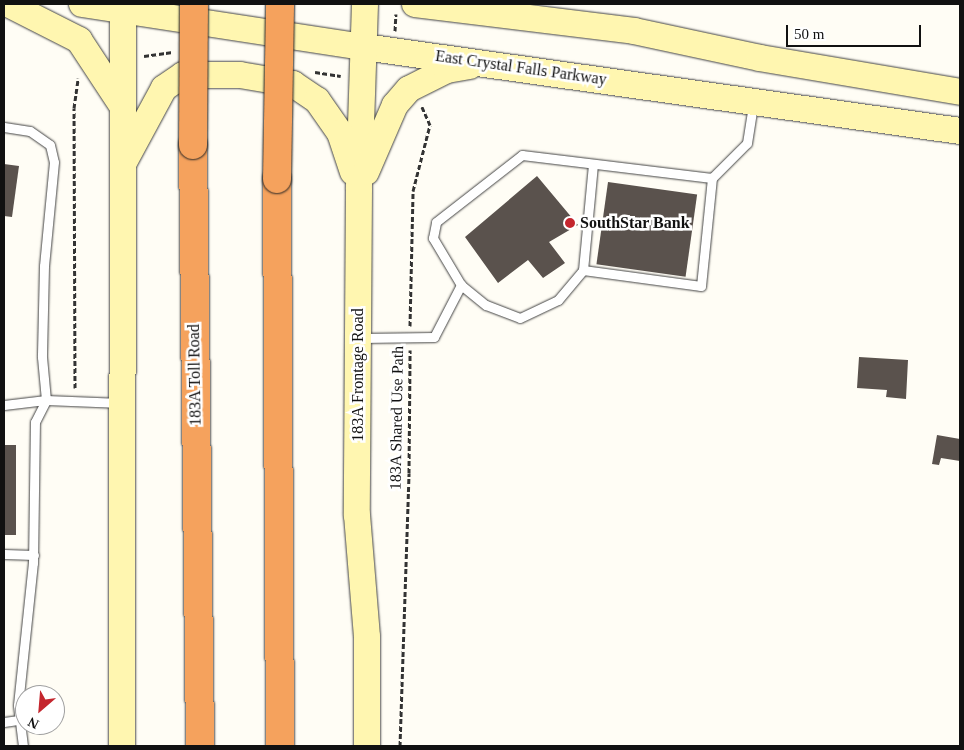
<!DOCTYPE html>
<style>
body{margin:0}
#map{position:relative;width:964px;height:750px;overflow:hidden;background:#fffdf5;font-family:"Times New Roman",serif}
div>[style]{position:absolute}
.building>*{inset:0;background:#5a524d;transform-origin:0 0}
.path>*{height:3px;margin-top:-1.5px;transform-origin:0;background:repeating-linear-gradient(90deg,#333 0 5px,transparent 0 7.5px)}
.roads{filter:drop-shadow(0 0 1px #444) drop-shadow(0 0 1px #444)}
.service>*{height:9px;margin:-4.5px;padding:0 4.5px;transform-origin:4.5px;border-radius:4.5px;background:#fff}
.secondary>*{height:26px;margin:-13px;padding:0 13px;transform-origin:13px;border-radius:13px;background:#fff6b0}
.motorway>*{height:28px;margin:-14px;padding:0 14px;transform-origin:14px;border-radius:14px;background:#f5a25d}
.bridges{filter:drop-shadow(0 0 1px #222) drop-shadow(0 0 1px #222)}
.motorway-bridge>*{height:28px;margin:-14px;padding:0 14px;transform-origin:14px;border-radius:14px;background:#f5a25d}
.dots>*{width:14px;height:14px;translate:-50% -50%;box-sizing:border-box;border:2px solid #fff;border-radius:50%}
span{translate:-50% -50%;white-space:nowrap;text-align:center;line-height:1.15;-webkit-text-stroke:5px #fff;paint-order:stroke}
.street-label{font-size:16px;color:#111}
.poi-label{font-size:16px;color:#111;font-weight:700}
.left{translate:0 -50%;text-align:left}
.frame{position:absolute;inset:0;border:5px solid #111;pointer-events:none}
.north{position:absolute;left:15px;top:685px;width:50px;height:50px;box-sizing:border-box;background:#fff;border:1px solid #a0a0a0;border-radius:50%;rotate:207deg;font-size:14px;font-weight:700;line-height:20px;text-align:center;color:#111}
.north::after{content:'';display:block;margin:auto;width:18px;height:22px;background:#c4262e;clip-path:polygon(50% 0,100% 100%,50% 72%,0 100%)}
.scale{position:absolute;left:786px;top:25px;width:135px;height:22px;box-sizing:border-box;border:2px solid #111;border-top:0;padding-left:6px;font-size:15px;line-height:18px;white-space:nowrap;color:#111;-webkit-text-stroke:4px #fff;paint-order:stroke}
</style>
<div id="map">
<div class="building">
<i style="clip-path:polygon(4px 164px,19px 166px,12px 217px,4px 216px)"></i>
<i style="clip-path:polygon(537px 176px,578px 225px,549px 242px,565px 263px,543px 278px,528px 260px,498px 283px,465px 237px)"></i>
<i style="left:608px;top:182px;width:90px;height:83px;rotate:8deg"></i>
<i style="clip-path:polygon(859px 357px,908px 360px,906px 399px,886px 397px,887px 390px,857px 388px)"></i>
<i style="clip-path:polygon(937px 435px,960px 439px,960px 461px,941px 458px,939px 465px,932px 464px)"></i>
<i style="left:4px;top:445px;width:12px;height:90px"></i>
</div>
<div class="path">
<i style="left:395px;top:31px;width:17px;rotate:-87deg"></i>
<i style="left:144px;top:56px;width:29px;rotate:-8deg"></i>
<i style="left:315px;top:72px;width:26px;rotate:9deg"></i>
<i style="left:410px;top:326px;width:135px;rotate:-88.7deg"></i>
<i style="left:413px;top:191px;width:68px;rotate:-75.6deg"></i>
<i style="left:430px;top:125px;width:20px;rotate:-114deg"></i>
<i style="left:75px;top:388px;width:280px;rotate:-90.2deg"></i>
<i style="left:74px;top:108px;width:30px;rotate:-82deg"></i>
<i style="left:400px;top:746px;width:273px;rotate:-88.1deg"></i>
<i style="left:409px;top:473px;width:123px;rotate:-89.5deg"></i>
</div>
<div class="roads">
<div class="service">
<i style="left:4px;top:127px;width:26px;rotate:9deg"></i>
<i style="left:30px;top:131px;width:24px;rotate:35deg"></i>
<i style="left:50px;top:145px;width:17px;rotate:77deg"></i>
<i style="left:54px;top:162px;width:104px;rotate:95.5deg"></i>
<i style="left:44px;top:266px;width:91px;rotate:91.3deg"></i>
<i style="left:42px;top:357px;width:43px;rotate:84.7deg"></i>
<i style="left:46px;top:400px;width:75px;rotate:2.3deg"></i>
<i style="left:583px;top:270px;width:106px;rotate:-84.6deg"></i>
<i style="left:461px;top:285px;width:32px;rotate:39deg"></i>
<i style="left:486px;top:305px;width:36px;rotate:21deg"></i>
<i style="left:520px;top:318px;width:42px;rotate:-25.3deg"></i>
<i style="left:558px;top:300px;width:39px;rotate:-50deg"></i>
<i style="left:583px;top:270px;width:119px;rotate:7.7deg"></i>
<i style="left:701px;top:286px;width:109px;rotate:-84.2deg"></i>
<i style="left:361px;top:338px;width:73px;rotate:-0.8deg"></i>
<i style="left:434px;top:337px;width:59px;rotate:-62.6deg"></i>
<i style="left:461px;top:285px;width:55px;rotate:-120.8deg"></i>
<i style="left:433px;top:238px;width:16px;rotate:-79deg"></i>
<i style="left:436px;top:222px;width:109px;rotate:-37.9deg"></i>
<i style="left:522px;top:155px;width:191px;rotate:6.9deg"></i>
<i style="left:712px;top:178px;width:49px;rotate:-45deg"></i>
<i style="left:747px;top:143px;width:39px;rotate:-81deg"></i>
<i style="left:4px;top:405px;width:42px;rotate:-6.8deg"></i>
<i style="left:4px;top:554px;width:30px;rotate:2deg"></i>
<i style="left:4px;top:722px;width:15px;rotate:-8deg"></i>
<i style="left:23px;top:746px;width:41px;rotate:-97deg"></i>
<i style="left:18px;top:705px;width:143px;rotate:-84deg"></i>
<i style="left:33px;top:563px;width:141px;rotate:-89.2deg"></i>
<i style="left:35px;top:422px;width:25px;rotate:-63deg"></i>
</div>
<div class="secondary">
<i style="left:8px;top:4px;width:80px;rotate:26.9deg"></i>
<i style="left:79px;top:40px;width:77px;rotate:56.7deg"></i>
<i style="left:82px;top:4px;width:285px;rotate:8.7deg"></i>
<i style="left:364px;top:47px;width:602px;rotate:8.02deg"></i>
<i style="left:365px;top:4px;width:185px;rotate:91.9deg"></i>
<i style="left:359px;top:189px;width:326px;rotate:90.4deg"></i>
<i style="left:357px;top:515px;width:122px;rotate:85.3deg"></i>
<i style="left:367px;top:637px;width:109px;rotate:90deg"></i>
<i style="left:415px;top:4px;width:221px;rotate:7deg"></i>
<i style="left:634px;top:31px;width:129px;rotate:12.1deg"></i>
<i style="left:760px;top:58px;width:203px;rotate:9.6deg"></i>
<i style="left:124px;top:162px;width:84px;rotate:-61.6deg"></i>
<i style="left:164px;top:88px;width:23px;rotate:-34deg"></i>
<i style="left:183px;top:75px;width:57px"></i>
<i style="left:240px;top:75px;width:54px;rotate:9.6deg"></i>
<i style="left:293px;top:84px;width:29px;rotate:34deg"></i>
<i style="left:317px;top:100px;width:40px;rotate:55.1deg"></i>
<i style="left:340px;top:133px;width:41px;rotate:71.6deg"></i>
<i style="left:366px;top:172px;width:73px;rotate:-66.6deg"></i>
<i style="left:395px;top:105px;width:21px;rotate:-49deg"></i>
<i style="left:409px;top:89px;width:42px;rotate:-26.6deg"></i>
<i style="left:447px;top:70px;width:23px;rotate:-10deg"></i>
<i style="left:122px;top:746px;width:742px;rotate:-89.92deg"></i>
</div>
<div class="motorway">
<i style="left:193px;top:145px;width:601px;rotate:89.33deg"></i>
<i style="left:277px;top:179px;width:567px;rotate:89.7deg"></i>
</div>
</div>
<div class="bridges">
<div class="motorway-bridge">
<i style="left:193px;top:145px;width:141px;rotate:-89.6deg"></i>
<i style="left:277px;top:179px;width:175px;rotate:-89deg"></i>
</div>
</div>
<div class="dots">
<i style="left:570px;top:223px;background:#c4262e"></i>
</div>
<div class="street-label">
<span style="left:521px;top:68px;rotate:8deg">East Crystal Falls Parkway</span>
<span style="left:195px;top:375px;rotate:-91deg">183A Toll Road</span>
<span style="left:358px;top:375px;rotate:-90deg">183A Frontage Road</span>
<span style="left:397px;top:418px;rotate:-89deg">183A Shared Use Path</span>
</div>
<div class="poi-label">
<span class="left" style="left:580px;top:223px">SouthStar Bank</span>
</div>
<div class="frame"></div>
<div class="north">N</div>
<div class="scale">50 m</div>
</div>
